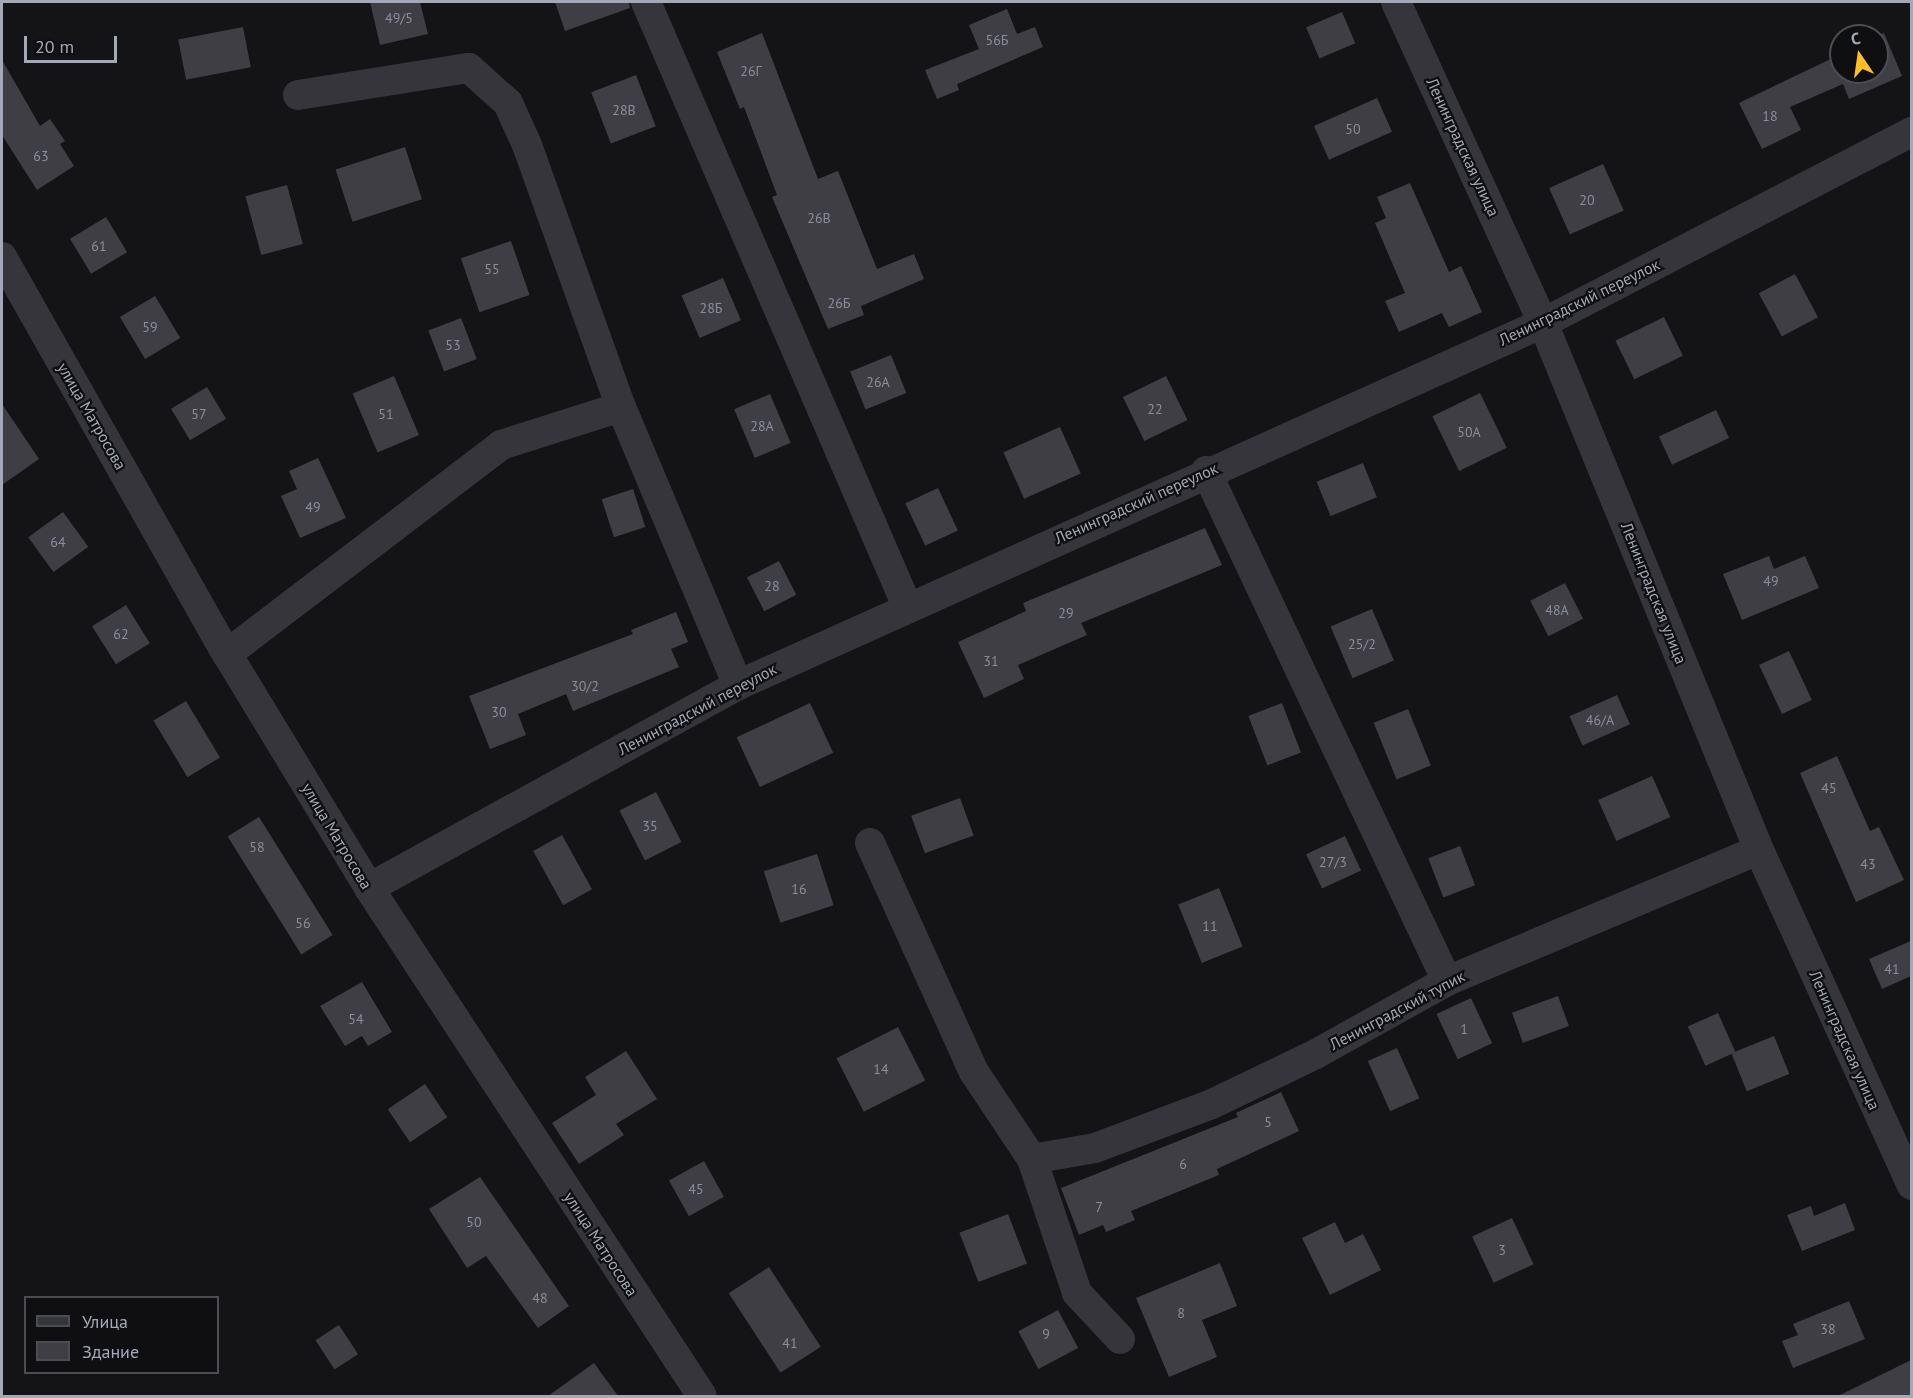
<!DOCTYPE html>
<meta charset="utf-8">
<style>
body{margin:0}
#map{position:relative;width:1913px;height:1398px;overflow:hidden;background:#141416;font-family:"PT Sans",sans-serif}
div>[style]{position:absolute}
.building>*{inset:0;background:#3e3e44;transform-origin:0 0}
.minor>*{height:30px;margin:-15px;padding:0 15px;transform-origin:15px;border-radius:15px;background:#35353b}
span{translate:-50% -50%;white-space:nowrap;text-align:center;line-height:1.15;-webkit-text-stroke:4.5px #0f0f11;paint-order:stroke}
.number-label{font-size:14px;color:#8a8e9b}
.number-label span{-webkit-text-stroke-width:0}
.street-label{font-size:16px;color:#a4a9b8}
.frame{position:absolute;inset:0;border:3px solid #a4a9b8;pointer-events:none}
.legend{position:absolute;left:24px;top:1296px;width:195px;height:78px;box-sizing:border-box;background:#0f0f11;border:2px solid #4b4d54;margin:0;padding:8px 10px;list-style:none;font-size:18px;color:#a4a9b8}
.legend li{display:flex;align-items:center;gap:12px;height:30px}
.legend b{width:30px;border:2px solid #4b4d54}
.north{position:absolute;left:1829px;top:24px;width:60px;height:60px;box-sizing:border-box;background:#0f0f11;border:2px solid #4b4d54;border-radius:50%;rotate:347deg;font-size:16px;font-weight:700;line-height:24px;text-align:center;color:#a4a9b8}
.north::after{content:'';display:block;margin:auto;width:21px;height:27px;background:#ffbf23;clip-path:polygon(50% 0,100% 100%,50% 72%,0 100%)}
.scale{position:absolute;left:24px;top:36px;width:93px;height:27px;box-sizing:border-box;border:3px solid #a4a9b8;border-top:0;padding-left:8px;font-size:18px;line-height:21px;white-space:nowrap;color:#a4a9b8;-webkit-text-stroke:4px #0f0f11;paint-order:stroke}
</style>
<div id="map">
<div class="building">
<i style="clip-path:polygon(370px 2px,420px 2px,428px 34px,380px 45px)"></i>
<i style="clip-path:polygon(555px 2px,629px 2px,630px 8px,565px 31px)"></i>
<i style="clip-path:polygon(1007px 9px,1017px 34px,1035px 27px,1043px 47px,957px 84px,959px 90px,937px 99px,925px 70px,979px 49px,969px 25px)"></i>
<i style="left:1342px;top:12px;width:34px;height:39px;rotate:67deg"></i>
<i style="left:243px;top:27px;width:41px;height:66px;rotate:79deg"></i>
<i style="clip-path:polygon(762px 33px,818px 179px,838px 171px,877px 269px,914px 254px,924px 279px,861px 306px,864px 315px,828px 329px,772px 197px,777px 195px,744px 107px,740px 109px,717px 52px)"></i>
<i style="clip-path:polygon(1884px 33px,1902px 76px,1849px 99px,1843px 84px,1790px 107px,1801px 130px,1762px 149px,1739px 103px,1841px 54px,1841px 72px,1877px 72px,1877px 36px)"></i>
<i style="clip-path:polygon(2px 60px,40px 126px,50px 119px,65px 141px,60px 144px,74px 166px,37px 190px,2px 135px)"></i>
<i style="left:636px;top:75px;width:55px;height:48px;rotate:69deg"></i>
<i style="left:1377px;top:98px;width:37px;height:69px;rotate:66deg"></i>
<i style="left:405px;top:147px;width:55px;height:73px;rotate:72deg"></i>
<i style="left:1603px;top:164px;width:51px;height:59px;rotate:66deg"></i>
<i style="clip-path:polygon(1410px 183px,1449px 272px,1461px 266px,1482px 312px,1449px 327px,1442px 313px,1399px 332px,1385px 301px,1405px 293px,1375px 223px,1386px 218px,1377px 197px)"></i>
<i style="left:287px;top:185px;width:61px;height:43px;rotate:75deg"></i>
<i style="left:106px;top:217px;width:41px;height:42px;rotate:59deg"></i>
<i style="left:511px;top:241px;width:57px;height:53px;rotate:71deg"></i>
<i style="left:1795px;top:274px;width:49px;height:41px;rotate:62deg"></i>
<i style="left:723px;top:278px;width:46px;height:45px;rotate:67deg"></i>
<i style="left:155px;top:296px;width:49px;height:41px;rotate:59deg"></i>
<i style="left:1664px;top:317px;width:43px;height:54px;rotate:64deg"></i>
<i style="left:461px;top:318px;width:44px;height:35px;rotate:69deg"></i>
<i style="left:891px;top:355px;width:41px;height:44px;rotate:68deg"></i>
<i style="left:394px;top:376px;width:64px;height:45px;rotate:67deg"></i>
<i style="left:1166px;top:376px;width:49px;height:48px;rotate:64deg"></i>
<i style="left:207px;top:387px;width:37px;height:42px;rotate:59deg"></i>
<i style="left:1480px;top:393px;width:61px;height:53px;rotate:64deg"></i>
<i style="left:770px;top:394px;width:53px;height:39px;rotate:67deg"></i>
<i style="clip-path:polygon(2px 404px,39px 459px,2px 485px)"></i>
<i style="left:1716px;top:410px;width:31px;height:63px;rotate:65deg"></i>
<i style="left:1060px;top:427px;width:51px;height:62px;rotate:66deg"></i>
<i style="clip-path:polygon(318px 458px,346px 518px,300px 538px,281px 496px,297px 489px,289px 471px)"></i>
<i style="left:1363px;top:463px;width:37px;height:50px;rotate:68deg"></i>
<i style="left:938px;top:488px;width:47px;height:36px;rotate:65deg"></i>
<i style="left:633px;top:489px;width:40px;height:33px;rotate:72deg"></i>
<i style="left:63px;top:512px;width:43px;height:43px;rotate:54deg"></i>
<i style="clip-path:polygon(1205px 528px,1222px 565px,1081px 623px,1087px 635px,1018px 665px,1024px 679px,984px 698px,958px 642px,1026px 611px,1023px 603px)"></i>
<i style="clip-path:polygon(1769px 556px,1774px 569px,1805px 556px,1819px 588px,1742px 620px,1723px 574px)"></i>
<i style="left:779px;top:561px;width:38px;height:36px;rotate:63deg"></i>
<i style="left:1565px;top:583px;width:40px;height:39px;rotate:63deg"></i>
<i style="left:126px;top:605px;width:45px;height:40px;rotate:58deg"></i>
<i style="left:1372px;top:609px;width:56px;height:45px;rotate:67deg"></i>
<i style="clip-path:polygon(676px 612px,688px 642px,671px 649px,679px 667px,573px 711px,566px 694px,518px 714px,526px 735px,490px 749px,469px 696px,633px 634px,631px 630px)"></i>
<i style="left:1789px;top:651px;width:54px;height:33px;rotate:65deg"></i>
<i style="left:1617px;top:695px;width:32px;height:52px;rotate:66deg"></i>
<i style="left:186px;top:701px;width:66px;height:38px;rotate:59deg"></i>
<i style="left:810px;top:703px;width:55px;height:81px;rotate:65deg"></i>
<i style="left:1282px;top:703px;width:53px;height:36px;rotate:69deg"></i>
<i style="left:1408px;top:709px;width:61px;height:37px;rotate:68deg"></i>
<i style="clip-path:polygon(1837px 756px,1870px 831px,1879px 827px,1904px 880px,1856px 902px,1800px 773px)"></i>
<i style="left:1652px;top:776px;width:45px;height:59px;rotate:66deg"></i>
<i style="left:656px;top:792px;width:56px;height:41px;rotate:63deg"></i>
<i style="left:960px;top:798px;width:40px;height:52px;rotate:70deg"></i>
<i style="left:259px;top:817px;width:139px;height:37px;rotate:58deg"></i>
<i style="left:562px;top:835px;width:62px;height:33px;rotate:61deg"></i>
<i style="left:1345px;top:836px;width:38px;height:43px;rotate:65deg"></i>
<i style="left:1460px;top:846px;width:42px;height:34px;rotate:69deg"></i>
<i style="left:817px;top:854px;width:54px;height:56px;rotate:72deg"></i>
<i style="left:1219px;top:888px;width:63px;height:44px;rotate:68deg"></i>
<i style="clip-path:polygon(1911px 941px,1911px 976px,1882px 989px,1869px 959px)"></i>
<i style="clip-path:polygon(362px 982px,392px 1032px,368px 1046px,362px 1036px,345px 1046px,320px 1006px)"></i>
<i style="left:1558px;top:996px;width:32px;height:49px;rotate:70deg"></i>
<i style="left:1471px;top:998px;width:50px;height:38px;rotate:65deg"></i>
<i style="left:1718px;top:1013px;width:43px;height:33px;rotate:66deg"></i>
<i style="left:898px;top:1027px;width:60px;height:69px;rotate:63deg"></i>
<i style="left:1774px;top:1036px;width:41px;height:46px;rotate:68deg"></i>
<i style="left:1397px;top:1048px;width:55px;height:32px;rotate:66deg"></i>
<i style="clip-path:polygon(626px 1051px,657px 1099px,616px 1124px,624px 1135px,579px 1164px,552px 1123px,596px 1095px,585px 1077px)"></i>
<i style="left:425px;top:1084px;width:40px;height:45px;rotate:56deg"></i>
<i style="clip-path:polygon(1281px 1092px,1299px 1131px,1217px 1169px,1219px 1175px,1131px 1211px,1135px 1220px,1106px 1232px,1103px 1225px,1079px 1235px,1061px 1188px,1238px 1117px,1236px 1113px)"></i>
<i style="left:704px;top:1161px;width:41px;height:40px;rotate:61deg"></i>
<i style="clip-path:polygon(480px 1177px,569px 1306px,538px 1328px,486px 1256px,467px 1268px,429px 1209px)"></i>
<i style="clip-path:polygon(1845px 1203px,1855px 1230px,1802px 1251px,1787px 1215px,1811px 1206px,1814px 1216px)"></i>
<i style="left:1008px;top:1214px;width:53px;height:52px;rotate:69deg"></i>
<i style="left:1512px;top:1218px;width:51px;height:44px;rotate:65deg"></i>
<i style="clip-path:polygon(1335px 1222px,1345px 1243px,1363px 1234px,1381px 1270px,1330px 1295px,1302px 1238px)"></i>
<i style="clip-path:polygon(1220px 1263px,1237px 1306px,1202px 1320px,1217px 1357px,1169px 1377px,1136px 1298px)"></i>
<i style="left:769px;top:1267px;width:95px;height:48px;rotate:57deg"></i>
<i style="clip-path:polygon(1849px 1301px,1865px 1339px,1793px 1368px,1782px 1341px,1798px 1335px,1793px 1324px)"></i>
<i style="left:1058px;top:1310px;width:43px;height:45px;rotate:62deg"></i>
<i style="left:339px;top:1325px;width:35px;height:28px;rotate:57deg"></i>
<i style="clip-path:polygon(1911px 1360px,1911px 1396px,1838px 1396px)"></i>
<i style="clip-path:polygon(594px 1363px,618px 1396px,548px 1396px)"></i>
</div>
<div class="minor">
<i style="left:646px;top:2px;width:658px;rotate:66.63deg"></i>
<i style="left:1396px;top:2px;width:353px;rotate:65.4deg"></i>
<i style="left:1543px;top:323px;width:570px;rotate:67.71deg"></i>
<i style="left:1759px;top:850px;width:368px;rotate:65.5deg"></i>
<i style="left:298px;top:95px;width:173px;rotate:-9deg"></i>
<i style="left:469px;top:68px;width:52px;rotate:41.9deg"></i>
<i style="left:508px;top:103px;width:46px;rotate:65.7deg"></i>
<i style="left:527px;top:145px;width:278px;rotate:70.3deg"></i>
<i style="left:621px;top:407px;width:302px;rotate:67.2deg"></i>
<i style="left:2px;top:257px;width:456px;rotate:60.5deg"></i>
<i style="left:227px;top:654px;width:274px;rotate:58.7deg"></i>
<i style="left:369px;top:888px;width:607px;rotate:56.75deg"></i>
<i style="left:1206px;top:471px;width:564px;rotate:64.71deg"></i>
<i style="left:227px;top:654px;width:345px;rotate:-37.3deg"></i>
<i style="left:501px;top:445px;width:126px;rotate:-17.6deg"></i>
<i style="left:870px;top:843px;width:252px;rotate:65.6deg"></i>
<i style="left:974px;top:1072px;width:105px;rotate:56.3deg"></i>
<i style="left:1032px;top:1159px;width:141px;rotate:71.4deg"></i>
<i style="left:1077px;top:1293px;width:63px;rotate:46.9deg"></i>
<i style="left:369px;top:888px;width:421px;rotate:-28.8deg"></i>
<i style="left:738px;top:685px;width:883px;rotate:-24.21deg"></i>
<i style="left:1543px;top:323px;width:416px;rotate:-27.4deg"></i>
<i style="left:1032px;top:1159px;width:64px;rotate:-9.9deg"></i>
<i style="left:1095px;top:1148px;width:125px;rotate:-20.6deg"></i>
<i style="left:1212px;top:1104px;width:113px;rotate:-25.7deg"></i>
<i style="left:1314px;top:1055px;width:152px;rotate:-29.1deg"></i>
<i style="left:1447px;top:981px;width:338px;rotate:-22.8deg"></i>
</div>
<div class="number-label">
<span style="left:399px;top:18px">49/5</span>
<span style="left:997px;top:40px">56Б</span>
<span style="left:751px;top:71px">26Г</span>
<span style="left:624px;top:110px">28В</span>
<span style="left:1770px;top:116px">18</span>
<span style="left:1353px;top:129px">50</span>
<span style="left:41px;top:156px">63</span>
<span style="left:1587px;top:200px">20</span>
<span style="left:819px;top:218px">26В</span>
<span style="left:99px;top:246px">61</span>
<span style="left:492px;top:269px">55</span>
<span style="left:839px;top:303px">26Б</span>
<span style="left:711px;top:308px">28Б</span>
<span style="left:150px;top:327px">59</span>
<span style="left:453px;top:345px">53</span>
<span style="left:878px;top:382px">26А</span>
<span style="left:1155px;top:409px">22</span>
<span style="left:199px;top:414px">57</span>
<span style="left:386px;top:414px">51</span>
<span style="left:762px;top:426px">28А</span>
<span style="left:1469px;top:432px">50А</span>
<span style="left:313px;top:507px">49</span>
<span style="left:58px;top:542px">64</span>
<span style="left:1771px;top:581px">49</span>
<span style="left:772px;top:586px">28</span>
<span style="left:1557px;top:610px">48А</span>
<span style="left:1066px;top:613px">29</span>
<span style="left:121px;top:634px">62</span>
<span style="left:1362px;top:644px">25/2</span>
<span style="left:991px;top:661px">31</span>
<span style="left:585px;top:686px">30/2</span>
<span style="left:499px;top:712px">30</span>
<span style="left:1600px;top:720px">46/А</span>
<span style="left:1829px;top:788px">45</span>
<span style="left:650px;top:826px">35</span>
<span style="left:257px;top:847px">58</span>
<span style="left:1333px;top:862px">27/3</span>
<span style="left:1868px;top:864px">43</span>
<span style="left:799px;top:889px">16</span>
<span style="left:303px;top:923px">56</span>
<span style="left:1210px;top:926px">11</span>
<span style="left:1892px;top:969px">41</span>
<span style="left:356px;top:1019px">54</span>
<span style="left:1464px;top:1029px">1</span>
<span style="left:881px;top:1069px">14</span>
<span style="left:1268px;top:1122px">5</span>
<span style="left:1183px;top:1164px">6</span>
<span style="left:696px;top:1189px">45</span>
<span style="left:1099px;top:1207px">7</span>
<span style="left:474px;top:1222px">50</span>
<span style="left:1502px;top:1250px">3</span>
<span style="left:540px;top:1298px">48</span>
<span style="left:1181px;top:1313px">8</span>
<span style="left:1828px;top:1329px">38</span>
<span style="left:1046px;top:1334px">9</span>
<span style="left:790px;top:1343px">41</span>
</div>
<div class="street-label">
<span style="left:1463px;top:147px;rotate:65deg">Ленинградская улица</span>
<span style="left:1579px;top:302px;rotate:-26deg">Ленинградский переулок</span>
<span style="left:92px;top:416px;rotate:60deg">улица Матросова</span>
<span style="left:1136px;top:503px;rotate:-24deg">Ленинградский переулок</span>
<span style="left:1654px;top:593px;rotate:68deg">Ленинградская улица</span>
<span style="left:697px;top:709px;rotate:-28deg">Ленинградский переулок</span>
<span style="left:337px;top:836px;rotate:59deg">улица Матросова</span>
<span style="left:1397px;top:1010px;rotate:-28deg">Ленинградский тупик</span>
<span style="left:1845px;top:1040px;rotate:66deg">Ленинградская улица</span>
<span style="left:601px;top:1244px;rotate:57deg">улица Матросова</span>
</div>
<div class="frame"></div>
<ul class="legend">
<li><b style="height:8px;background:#35353b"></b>Улица</li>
<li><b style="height:16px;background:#3e3e44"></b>Здание</li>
</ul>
<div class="north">С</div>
<div class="scale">20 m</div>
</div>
